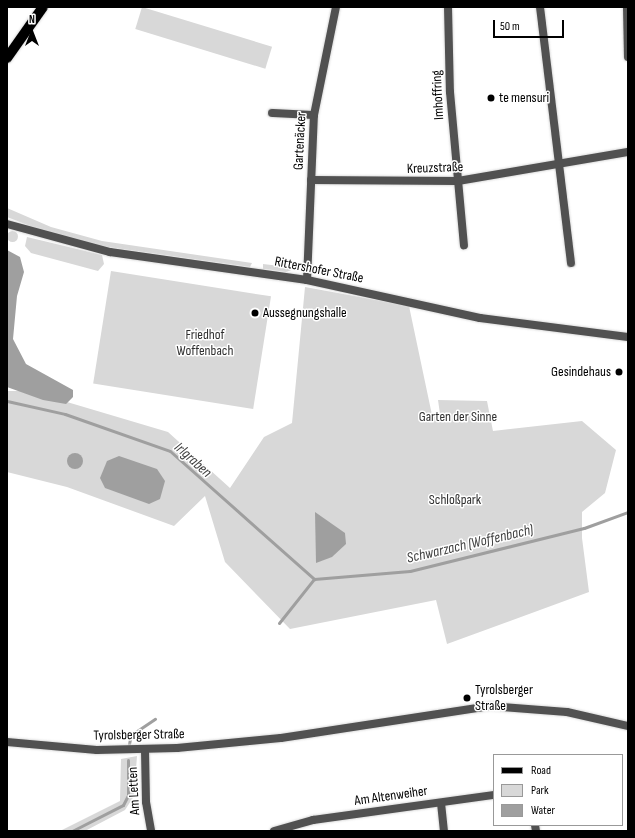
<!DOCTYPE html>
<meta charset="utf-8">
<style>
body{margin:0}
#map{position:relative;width:635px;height:838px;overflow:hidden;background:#fff;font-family:"Sofia Sans Condensed",sans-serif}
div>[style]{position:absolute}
.green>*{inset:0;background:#d8d8d8;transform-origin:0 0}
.round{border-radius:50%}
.water>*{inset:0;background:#9f9f9f}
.stream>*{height:3px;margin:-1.5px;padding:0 1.5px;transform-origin:1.5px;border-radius:1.5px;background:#9f9f9f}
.roads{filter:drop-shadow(0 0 1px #dbdbdb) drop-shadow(0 0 1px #dbdbdb)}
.minor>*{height:8px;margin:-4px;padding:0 4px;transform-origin:4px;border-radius:4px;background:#515151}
.primary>*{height:10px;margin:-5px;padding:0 5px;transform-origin:5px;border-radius:5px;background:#000}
.dots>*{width:11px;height:11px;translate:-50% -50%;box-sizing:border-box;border:2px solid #fff;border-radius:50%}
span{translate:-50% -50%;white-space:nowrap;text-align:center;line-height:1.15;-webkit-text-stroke:3px #fff;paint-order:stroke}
.street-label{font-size:14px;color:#000}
.poi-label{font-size:14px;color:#000}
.left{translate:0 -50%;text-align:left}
.right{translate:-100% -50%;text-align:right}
.park-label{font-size:14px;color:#2f2f2f}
.water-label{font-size:15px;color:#404040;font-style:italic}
.frame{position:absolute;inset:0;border:8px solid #000;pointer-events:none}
.legend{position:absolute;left:493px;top:754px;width:130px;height:72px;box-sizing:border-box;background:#fff;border:1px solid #999;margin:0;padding:5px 7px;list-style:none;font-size:12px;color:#000}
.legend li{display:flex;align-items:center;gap:8px;height:20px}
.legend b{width:20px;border:1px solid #999}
.north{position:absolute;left:12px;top:12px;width:40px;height:40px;-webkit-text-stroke:3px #fff;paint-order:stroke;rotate:0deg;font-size:11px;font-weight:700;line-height:16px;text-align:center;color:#000}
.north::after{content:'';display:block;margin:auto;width:14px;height:18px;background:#000;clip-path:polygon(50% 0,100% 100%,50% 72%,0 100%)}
.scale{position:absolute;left:493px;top:20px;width:71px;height:18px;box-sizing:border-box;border:2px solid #000;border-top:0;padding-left:5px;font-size:12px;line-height:14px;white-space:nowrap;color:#000;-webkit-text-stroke:3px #fff;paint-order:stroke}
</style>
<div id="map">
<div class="green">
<i style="left:142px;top:7px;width:136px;height:23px;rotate:17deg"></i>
<i style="clip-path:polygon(7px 208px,51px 227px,102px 241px,252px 263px,250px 267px,101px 246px,51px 234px,7px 217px)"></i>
<i class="round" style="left:6.5px;top:230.5px;width:11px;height:11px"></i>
<i style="clip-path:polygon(27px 237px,102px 255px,104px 264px,98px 271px,31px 253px,25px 246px)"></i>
<i style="clip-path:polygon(263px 264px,297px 268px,286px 272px,266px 269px,263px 269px)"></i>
<i style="left:111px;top:271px;width:162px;height:114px;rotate:9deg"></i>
<i style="clip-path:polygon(305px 287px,409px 306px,432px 415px,440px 414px,438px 400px,487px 401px,493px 431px,582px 421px,616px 450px,605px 493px,582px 512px,582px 538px,589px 592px,447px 644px,436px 600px,290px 629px,225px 562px,205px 496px,174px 526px,67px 487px,7px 472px,7px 391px,30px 391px,168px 432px,230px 488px,264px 437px,292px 423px)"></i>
<i style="clip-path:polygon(137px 756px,134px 796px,125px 810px,85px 831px,60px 831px,120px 801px,121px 759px)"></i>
</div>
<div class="water">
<i style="clip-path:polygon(7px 250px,20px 257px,24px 272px,17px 296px,13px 339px,26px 364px,73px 390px,73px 397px,66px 404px,43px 400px,7px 387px)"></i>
<i class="round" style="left:67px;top:453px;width:16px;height:16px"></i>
<i style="clip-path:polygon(119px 456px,157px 469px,165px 481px,160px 499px,149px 504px,105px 488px,100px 478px,107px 461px)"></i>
<i style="clip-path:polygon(315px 512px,345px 533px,346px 544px,332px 557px,316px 563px)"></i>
</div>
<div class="stream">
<i style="left:7px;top:401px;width:59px;rotate:12.6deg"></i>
<i style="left:65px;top:414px;width:111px;rotate:19.4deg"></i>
<i style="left:170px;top:451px;width:193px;rotate:41.6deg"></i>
<i style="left:314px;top:579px;width:96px;rotate:-4.8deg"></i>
<i style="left:410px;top:571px;width:179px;rotate:-13.9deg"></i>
<i style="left:584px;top:528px;width:47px;rotate:-20deg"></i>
<i style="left:279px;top:623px;width:56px;rotate:-51.5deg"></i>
<i style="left:131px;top:735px;width:29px;rotate:-34deg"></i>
<i style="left:129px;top:744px;width:5px;rotate:-79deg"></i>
<i style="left:72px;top:831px;width:57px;rotate:-27deg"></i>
<i style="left:123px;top:805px;width:11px;rotate:-63deg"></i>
<i style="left:128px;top:795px;width:35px;rotate:-90deg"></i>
</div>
<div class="roads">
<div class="minor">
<i style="left:448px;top:7px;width:85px;rotate:88.7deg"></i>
<i style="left:450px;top:92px;width:154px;rotate:84.8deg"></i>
<i style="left:540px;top:7px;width:258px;rotate:83.1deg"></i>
<i style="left:627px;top:7px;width:50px;rotate:88.9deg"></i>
<i style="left:272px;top:113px;width:42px;rotate:2.7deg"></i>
<i style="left:311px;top:180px;width:147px;rotate:0.4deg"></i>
<i style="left:458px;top:181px;width:172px;rotate:-9.7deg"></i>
<i style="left:7px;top:224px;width:107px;rotate:15.2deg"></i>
<i style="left:110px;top:252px;width:199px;rotate:8.1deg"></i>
<i style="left:307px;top:280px;width:177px;rotate:12.4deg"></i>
<i style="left:480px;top:318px;width:149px;rotate:7.3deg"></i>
<i style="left:307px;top:280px;width:165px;rotate:-87.6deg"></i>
<i style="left:314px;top:115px;width:110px;rotate:-78.5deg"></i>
<i style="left:7px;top:742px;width:90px;rotate:5.1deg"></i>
<i style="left:97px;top:750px;width:80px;rotate:-1.4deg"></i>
<i style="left:177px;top:748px;width:104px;rotate:-5.5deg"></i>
<i style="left:281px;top:738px;width:210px;rotate:-8.7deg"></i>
<i style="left:489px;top:706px;width:78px;rotate:4.4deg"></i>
<i style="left:567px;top:712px;width:63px;rotate:12.9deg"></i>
<i style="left:145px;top:750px;width:52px;rotate:88.9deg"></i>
<i style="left:146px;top:802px;width:29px;rotate:80deg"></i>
<i style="left:441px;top:803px;width:28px;rotate:84deg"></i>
<i style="left:535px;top:825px;width:6px;rotate:81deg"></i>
<i style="left:274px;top:831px;width:41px;rotate:-15.8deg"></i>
<i style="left:313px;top:820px;width:183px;rotate:-7.9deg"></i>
</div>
<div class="primary">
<i style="left:7px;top:58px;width:62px;rotate:-54.8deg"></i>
</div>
</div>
<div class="dots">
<i style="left:491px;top:98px;background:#000"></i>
<i style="left:255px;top:313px;background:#000"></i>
<i style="left:619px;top:372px;background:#000"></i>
<i style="left:467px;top:698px;background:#000"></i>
</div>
<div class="street-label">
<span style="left:438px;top:95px;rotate:-93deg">Imhoffring</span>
<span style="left:300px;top:141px;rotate:-87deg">Gartenäcker</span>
<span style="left:435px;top:168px;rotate:-2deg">Kreuzstraße</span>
<span style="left:319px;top:270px;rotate:11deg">Rittershofer Straße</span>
<span style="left:139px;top:735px;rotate:-1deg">Tyrolsberger Straße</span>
<span style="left:134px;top:791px;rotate:-93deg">Am Letten</span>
<span style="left:391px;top:796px;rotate:-8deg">Am Altenweiher</span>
</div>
<div class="poi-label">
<span class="left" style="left:499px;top:98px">te mensuri</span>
<span class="left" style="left:263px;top:313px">Aussegnungshalle</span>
<span class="right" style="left:611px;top:372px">Gesindehaus</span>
<span class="left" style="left:475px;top:698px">Tyrolsberger<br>Straße</span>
</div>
<div class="park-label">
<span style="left:205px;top:343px">Friedhof<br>Woffenbach</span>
<span style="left:458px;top:417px">Garten der Sinne</span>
<span style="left:455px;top:500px">Schloßpark</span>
</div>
<div class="water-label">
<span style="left:193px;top:460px;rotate:42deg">Irlgraben</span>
<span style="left:470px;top:544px;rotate:-13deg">Schwarzach (Woffenbach)</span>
</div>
<div class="frame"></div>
<ul class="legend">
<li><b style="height:5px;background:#000"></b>Road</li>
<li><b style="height:11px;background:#d8d8d8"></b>Park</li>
<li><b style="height:11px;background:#9f9f9f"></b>Water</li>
</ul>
<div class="north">N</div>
<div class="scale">50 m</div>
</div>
